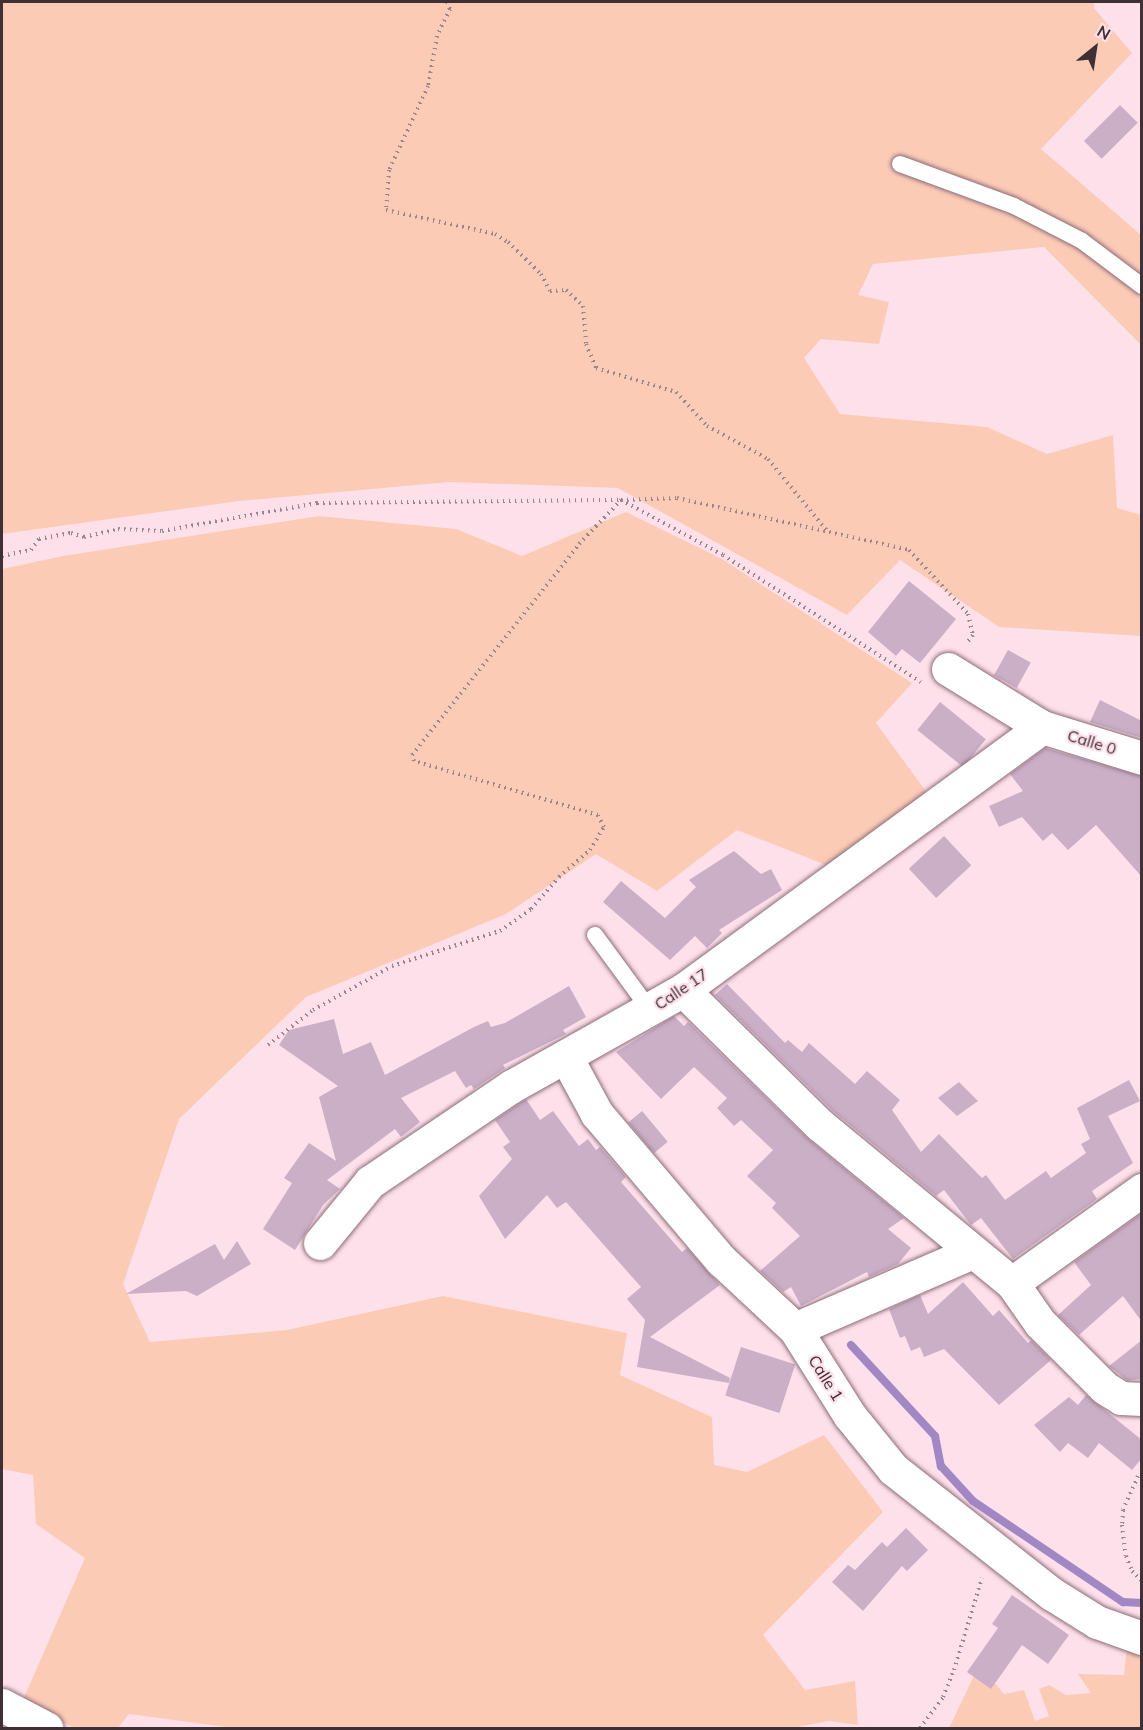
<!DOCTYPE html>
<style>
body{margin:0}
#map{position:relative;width:1143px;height:1730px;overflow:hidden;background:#fee0eb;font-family:Mulish,sans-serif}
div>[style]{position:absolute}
.green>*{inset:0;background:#fccbb6}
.stream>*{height:8px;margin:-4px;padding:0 4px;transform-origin:4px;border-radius:4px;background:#a187c4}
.building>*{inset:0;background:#caafc7;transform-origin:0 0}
.path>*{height:4px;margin-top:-2px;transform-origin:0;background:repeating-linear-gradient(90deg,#9b858d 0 1.5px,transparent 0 6px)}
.roads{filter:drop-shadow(0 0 2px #8c6c78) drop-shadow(0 0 2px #8c6c78)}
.lane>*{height:16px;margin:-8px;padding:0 8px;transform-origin:8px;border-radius:8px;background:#fff}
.street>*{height:33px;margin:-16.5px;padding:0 16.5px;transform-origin:16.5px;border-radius:16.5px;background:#fff}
span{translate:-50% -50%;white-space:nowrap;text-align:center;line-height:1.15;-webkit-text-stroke:4.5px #fee0eb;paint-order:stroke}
.street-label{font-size:16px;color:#3f3036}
.frame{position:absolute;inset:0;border:3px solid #3f3036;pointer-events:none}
.north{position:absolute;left:1065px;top:18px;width:60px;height:60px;-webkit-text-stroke:4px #fee0eb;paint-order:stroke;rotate:30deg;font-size:16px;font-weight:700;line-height:24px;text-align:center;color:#3f3036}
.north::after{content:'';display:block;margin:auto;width:21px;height:27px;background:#3f3036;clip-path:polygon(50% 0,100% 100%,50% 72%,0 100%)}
</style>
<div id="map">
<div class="green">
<i style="clip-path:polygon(2px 2px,1094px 2px,1094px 8px,1132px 53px,1041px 149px,1141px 235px,1141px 345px,1044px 247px,873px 264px,858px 295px,889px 302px,879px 344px,821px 339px,804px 358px,840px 414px,987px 427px,1047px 454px,1113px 435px,1117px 508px,1141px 515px,1141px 636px,999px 627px,900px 560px,847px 615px,618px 488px,449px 482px,239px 501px,2px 534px)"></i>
<i style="clip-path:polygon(626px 512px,722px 559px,912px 683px,876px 723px,928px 794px,831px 867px,737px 830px,657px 891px,596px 854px,506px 914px,306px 997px,179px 1119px,123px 1284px,150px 1342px,287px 1330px,443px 1296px,627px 1333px,620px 1375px,712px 1417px,714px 1465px,747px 1472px,824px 1435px,883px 1512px,763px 1635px,805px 1690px,855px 1681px,858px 1725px,829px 1721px,792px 1728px,234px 1728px,129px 1714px,118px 1728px,74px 1728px,22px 1702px,85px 1558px,36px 1524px,33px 1475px,2px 1469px,2px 569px,63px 556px,319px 516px,456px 529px,522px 556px)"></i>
<i style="clip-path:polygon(1127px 1645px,1141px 1645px,1141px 1728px,949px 1728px,974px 1676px,994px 1682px,1004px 1694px,1024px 1690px,1035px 1721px,1049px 1716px,1039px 1689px,1049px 1685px,1066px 1695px,1091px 1693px,1078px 1674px,1124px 1675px)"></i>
</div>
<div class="stream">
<i style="left:851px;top:1345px;width:124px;rotate:47.3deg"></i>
<i style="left:935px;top:1436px;width:31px;rotate:79deg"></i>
<i style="left:941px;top:1466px;width:47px;rotate:47.6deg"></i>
<i style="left:973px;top:1501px;width:181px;rotate:34deg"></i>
<i style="left:1123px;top:1602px;width:19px;rotate:3deg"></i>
</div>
<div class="building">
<i style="left:1120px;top:105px;width:25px;height:51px;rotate:45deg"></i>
<i style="clip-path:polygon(909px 581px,956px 619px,920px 663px,902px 649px,896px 656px,868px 632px)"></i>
<i style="left:1008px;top:650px;width:26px;height:29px;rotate:29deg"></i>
<i style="clip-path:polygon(1100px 700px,1142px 721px,1142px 738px,1090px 722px)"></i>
<i style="left:940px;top:702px;width:59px;height:36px;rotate:39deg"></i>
<i style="clip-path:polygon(1045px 748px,1142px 776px,1142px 877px,1096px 825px,1068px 850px,1052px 833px,1043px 841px,1022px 817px,999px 827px,989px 806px,1023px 791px,1010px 774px)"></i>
<i style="left:944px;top:836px;width:40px;height:48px;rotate:47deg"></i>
<i style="clip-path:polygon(734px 851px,761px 874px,771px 869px,782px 890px,719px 930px,722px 933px,707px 948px,695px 936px,670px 960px,603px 902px,621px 881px,665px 918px,696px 887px,689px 880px)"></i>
<i style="clip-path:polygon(727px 984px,785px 1043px,788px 1040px,802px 1052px,809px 1043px,855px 1084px,867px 1071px,900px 1100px,892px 1110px,921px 1152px,939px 1134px,982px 1178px,986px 1175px,1005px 1200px,1046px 1171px,1051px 1178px,1086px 1153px,1081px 1144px,1090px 1139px,1077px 1108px,1129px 1080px,1140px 1101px,1108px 1116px,1133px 1163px,1092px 1191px,1097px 1199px,1013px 1259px,981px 1218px,971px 1225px,944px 1190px,936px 1196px,833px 1111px,715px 995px)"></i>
<i style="clip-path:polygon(569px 986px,586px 1017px,563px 1030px,566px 1034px,503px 1065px,505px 1068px,474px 1089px,471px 1085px,466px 1088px,455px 1071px,401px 1098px,420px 1122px,401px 1137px,395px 1129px,327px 1180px,340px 1189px,323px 1205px,295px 1250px,263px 1229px,292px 1183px,284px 1178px,309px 1143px,336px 1161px,319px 1097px,338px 1086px,279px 1045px,289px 1030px,334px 1019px,343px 1054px,371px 1042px,385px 1075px,474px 1027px,488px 1021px,491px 1027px,505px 1023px)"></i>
<i style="clip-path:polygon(674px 1016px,684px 1026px,688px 1022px,807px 1138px,904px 1218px,888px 1229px,911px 1248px,898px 1264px,869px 1277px,867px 1272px,801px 1306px,791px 1287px,783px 1292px,760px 1271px,800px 1236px,772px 1208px,776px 1203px,747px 1176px,773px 1150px,741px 1120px,734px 1126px,717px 1108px,727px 1098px,694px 1067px,661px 1099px,616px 1052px)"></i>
<i style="clip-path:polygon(959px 1082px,978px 1101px,957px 1116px,938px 1098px)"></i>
<i style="clip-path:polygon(526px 1099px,540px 1120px,553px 1111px,579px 1146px,588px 1139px,596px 1150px,600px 1147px,626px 1177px,621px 1182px,682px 1252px,687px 1248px,720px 1285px,650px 1337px,730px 1378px,729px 1383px,637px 1367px,645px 1320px,627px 1299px,641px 1287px,566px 1202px,557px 1208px,547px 1195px,505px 1239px,479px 1196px,512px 1159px,503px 1147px,510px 1142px,495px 1120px)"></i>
<i style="left:642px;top:1111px;width:40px;height:18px;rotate:50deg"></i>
<i style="clip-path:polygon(1142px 1213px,1142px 1322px,1123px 1296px,1079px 1335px,1058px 1315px,1091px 1285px,1074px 1262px)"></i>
<i style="clip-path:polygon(237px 1241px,251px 1264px,197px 1296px,186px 1291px,126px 1294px,215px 1244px,224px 1260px)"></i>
<i style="clip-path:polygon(963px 1282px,993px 1316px,999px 1310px,1028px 1343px,1031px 1340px,1051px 1360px,999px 1405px,944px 1349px,924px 1357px,920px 1347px,911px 1351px,905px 1336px,900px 1338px,889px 1309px,920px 1295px,928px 1314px)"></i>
<i style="clip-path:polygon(1142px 1340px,1142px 1379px,1127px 1380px,1109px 1366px)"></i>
<i style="left:741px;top:1347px;width:57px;height:51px;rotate:18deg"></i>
<i style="clip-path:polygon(1086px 1395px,1142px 1440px,1142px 1458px,1132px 1470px,1099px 1443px,1088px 1458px,1068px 1443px,1060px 1452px,1034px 1425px,1069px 1397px,1078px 1405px)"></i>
<i style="clip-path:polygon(906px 1528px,928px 1550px,907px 1571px,902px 1566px,863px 1611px,832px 1582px,848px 1565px,855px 1570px,882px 1542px,887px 1547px)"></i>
<i style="clip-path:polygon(1012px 1595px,1069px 1635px,1048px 1664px,1022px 1645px,991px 1689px,967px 1672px,998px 1628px,992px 1624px)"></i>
</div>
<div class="path">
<i style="left:447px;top:2px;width:8px;rotate:67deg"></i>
<i style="left:450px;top:9px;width:30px;rotate:116deg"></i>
<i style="left:437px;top:36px;width:51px;rotate:100.2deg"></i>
<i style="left:428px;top:86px;width:93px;rotate:114.9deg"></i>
<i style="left:389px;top:170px;width:40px;rotate:94.3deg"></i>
<i style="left:386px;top:210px;width:112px;rotate:12.4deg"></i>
<i style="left:495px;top:234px;width:15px;rotate:32deg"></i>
<i style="left:508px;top:242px;width:46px;rotate:44.1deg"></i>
<i style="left:541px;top:274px;width:19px;rotate:62deg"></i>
<i style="left:550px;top:291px;width:16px;rotate:-4deg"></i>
<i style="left:566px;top:290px;width:23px;rotate:43deg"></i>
<i style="left:583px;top:306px;width:38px;rotate:85deg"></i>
<i style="left:586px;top:344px;width:26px;rotate:67deg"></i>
<i style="left:596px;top:368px;width:84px;rotate:16.7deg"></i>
<i style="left:676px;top:392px;width:46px;rotate:47.6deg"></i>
<i style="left:707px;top:426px;width:69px;rotate:28.4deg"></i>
<i style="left:768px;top:459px;width:94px;rotate:50.6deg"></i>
<i style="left:2px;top:556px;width:30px;rotate:-12deg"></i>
<i style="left:31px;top:550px;width:14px;rotate:-54deg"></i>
<i style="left:39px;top:539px;width:33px;rotate:-11deg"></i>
<i style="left:71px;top:533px;width:14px;rotate:17deg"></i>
<i style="left:84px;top:537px;width:35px;rotate:-13deg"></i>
<i style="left:118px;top:529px;width:44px;rotate:2.6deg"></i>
<i style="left:162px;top:531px;width:158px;rotate:-10.2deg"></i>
<i style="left:317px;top:503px;width:304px;rotate:-0.6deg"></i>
<i style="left:621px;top:500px;width:116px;rotate:28.3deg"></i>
<i style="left:723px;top:555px;width:235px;rotate:32.7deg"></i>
<i style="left:268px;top:1045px;width:57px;rotate:-37.9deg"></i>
<i style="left:313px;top:1010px;width:90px;rotate:-29.1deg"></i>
<i style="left:392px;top:966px;width:114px;rotate:-18deg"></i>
<i style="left:500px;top:931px;width:38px;rotate:-35deg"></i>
<i style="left:531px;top:909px;width:43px;rotate:-48.8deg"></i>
<i style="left:559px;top:877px;width:41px;rotate:-41.1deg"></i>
<i style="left:590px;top:850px;width:27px;rotate:-59deg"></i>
<i style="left:604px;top:827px;width:13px;rotate:-117deg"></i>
<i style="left:598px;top:815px;width:192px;rotate:-163.6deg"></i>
<i style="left:414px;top:761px;width:6px;rotate:-108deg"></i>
<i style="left:412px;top:755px;width:269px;rotate:-51.6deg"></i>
<i style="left:579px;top:544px;width:61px;rotate:-46.3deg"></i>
<i style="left:621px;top:500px;width:56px;rotate:-2deg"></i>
<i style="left:677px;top:498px;width:238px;rotate:12.6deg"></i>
<i style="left:909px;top:550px;width:87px;rotate:47.3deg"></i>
<i style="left:968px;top:614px;width:22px;rotate:77deg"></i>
<i style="left:973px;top:635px;width:11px;rotate:128deg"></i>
<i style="left:1138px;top:1476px;width:37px;rotate:114deg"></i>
<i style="left:1123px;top:1510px;width:15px;rotate:94deg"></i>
<i style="left:1122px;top:1525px;width:31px;rotate:83deg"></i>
<i style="left:1126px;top:1556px;width:16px;rotate:68deg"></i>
<i style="left:1132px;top:1571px;width:14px;rotate:45deg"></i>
<i style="left:920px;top:1728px;width:39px;rotate:-53deg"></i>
<i style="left:943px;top:1697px;width:29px;rotate:-68deg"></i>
<i style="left:954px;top:1670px;width:96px;rotate:-73.1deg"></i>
</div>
<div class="roads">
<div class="lane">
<i style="left:900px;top:164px;width:121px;rotate:20.2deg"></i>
<i style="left:1014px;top:206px;width:76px;rotate:27.2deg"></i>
<i style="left:1082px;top:241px;width:75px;rotate:36.9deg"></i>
<i style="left:595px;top:935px;width:93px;rotate:53.7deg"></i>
</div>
<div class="street">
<i style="left:948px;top:669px;width:110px;rotate:31.7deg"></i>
<i style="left:1042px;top:727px;width:105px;rotate:17.2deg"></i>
<i style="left:683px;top:990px;width:192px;rotate:44.6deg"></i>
<i style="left:820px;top:1125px;width:249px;rotate:39.5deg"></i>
<i style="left:1012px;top:1283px;width:49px;rotate:55deg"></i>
<i style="left:1040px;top:1323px;width:92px;rotate:45deg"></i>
<i style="left:1105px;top:1388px;width:19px;rotate:32deg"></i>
<i style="left:1121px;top:1398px;width:21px;rotate:3deg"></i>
<i style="left:566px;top:1057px;width:65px;rotate:61.5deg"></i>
<i style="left:597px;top:1114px;width:192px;rotate:49.7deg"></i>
<i style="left:721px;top:1260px;width:101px;rotate:43deg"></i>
<i style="left:795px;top:1329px;width:103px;rotate:57.7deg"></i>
<i style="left:850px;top:1416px;width:68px;rotate:50.9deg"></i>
<i style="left:893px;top:1469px;width:202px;rotate:38.2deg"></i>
<i style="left:1052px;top:1594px;width:53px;rotate:31.9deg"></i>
<i style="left:1097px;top:1622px;width:48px;rotate:19.6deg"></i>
<i style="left:320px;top:1243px;width:79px;rotate:-50.7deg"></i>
<i style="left:370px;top:1182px;width:171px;rotate:-34.1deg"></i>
<i style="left:512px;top:1086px;width:196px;rotate:-29.3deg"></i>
<i style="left:683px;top:990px;width:445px;rotate:-36.2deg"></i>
<i style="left:1012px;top:1283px;width:160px;rotate:-35.6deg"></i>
<i style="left:795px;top:1329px;width:194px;rotate:-23.4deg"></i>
<i style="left:2px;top:1705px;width:50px;rotate:27.6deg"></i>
</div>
</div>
<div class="street-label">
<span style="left:1092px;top:742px;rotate:17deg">Calle 0</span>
<span style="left:681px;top:989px;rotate:-34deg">Calle 17</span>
<span style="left:826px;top:1378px;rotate:58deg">Calle 1</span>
</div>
<div class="frame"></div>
<div class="north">N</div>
</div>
